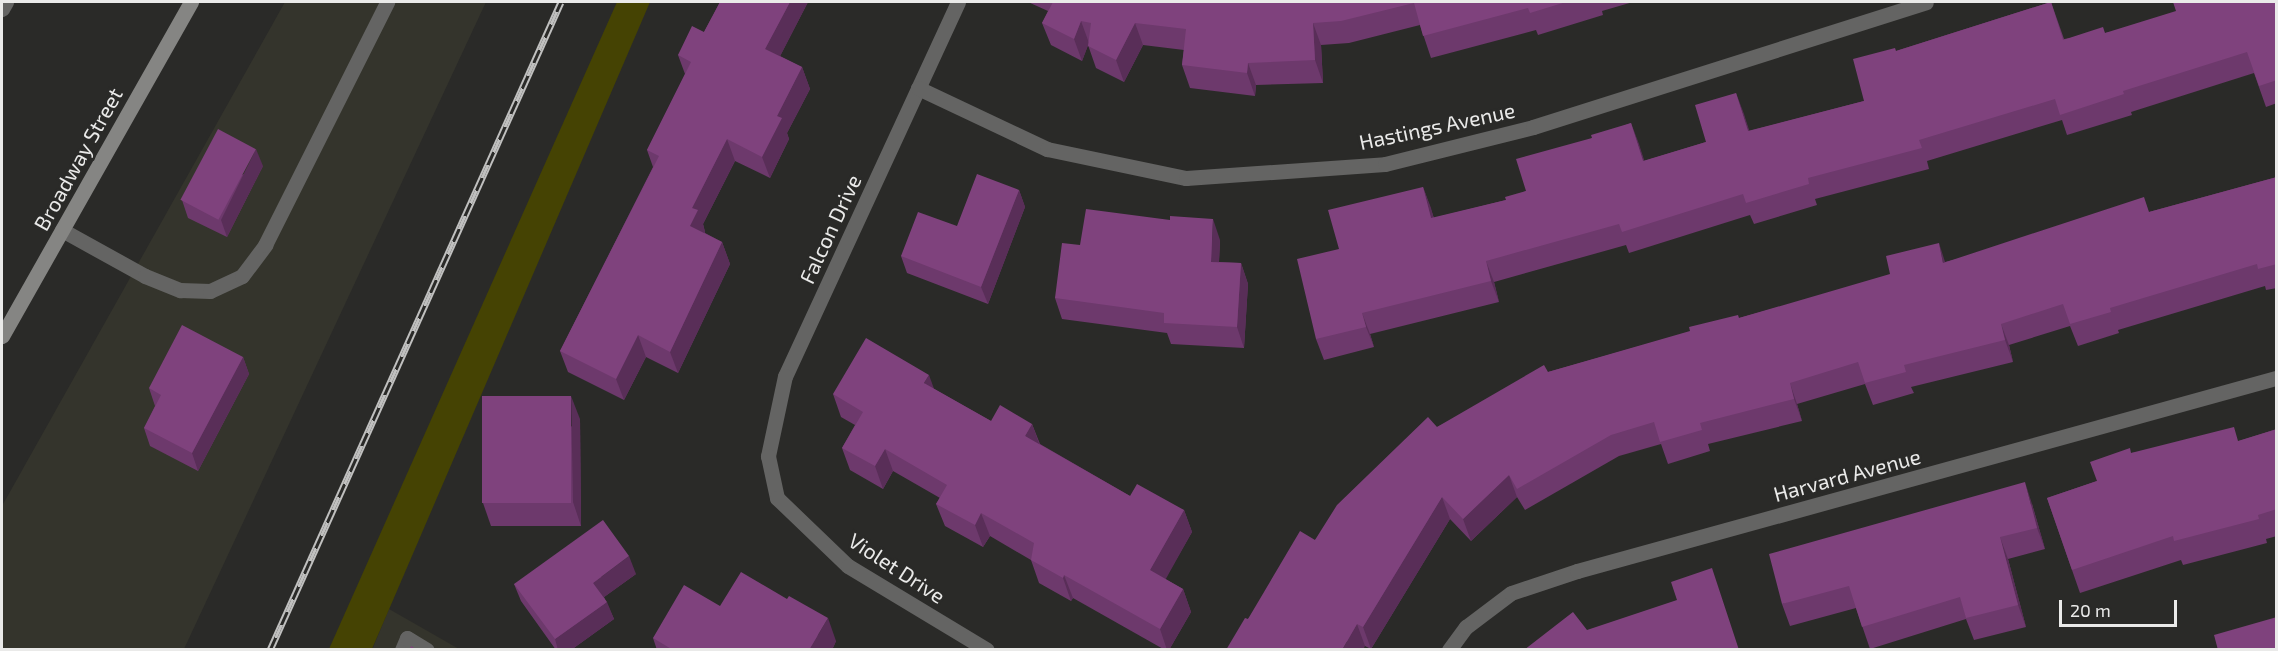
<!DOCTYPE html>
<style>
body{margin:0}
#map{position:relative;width:2278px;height:651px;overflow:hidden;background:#2a2a28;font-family:"Exo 2",sans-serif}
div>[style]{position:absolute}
.built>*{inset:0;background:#34342c}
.green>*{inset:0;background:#454303}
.lane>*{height:15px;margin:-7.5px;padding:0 7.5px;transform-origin:7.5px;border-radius:7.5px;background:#646463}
.street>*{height:15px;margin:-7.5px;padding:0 7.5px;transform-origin:7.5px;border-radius:7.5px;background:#646463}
.secondary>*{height:15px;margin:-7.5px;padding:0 7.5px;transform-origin:7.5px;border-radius:7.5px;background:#858583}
.rail>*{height:7px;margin-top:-3.5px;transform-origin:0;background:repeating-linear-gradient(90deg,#2a2a28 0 14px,#c0c0bf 0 28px);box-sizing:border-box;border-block:2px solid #c0c0bf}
.wall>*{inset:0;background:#6d396c}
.shaded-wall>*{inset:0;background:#592e58}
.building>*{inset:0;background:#7f427d;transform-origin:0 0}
span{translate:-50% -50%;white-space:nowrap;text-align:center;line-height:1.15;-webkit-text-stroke:5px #2a2a28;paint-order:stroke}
.street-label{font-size:21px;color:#eaeae9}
.frame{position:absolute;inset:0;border:3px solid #eaeae9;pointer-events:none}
.scale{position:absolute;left:2059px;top:600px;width:118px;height:27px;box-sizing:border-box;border:3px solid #eaeae9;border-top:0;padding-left:8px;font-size:18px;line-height:21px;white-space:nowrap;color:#eaeae9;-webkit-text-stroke:4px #2a2a28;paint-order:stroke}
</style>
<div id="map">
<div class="built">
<i style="clip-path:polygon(285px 2px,486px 2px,184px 649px,2px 650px,2px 506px)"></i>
<i style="clip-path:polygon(389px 609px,459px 649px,372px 650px)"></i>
</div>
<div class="green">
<i style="clip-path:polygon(617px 2px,650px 2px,372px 649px,329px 649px)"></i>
</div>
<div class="lane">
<i style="left:2px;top:9px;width:8px;rotate:-60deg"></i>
<i style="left:62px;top:230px;width:95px;rotate:29deg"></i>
<i style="left:145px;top:276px;width:38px;rotate:22deg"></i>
<i style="left:180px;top:290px;width:30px;rotate:2deg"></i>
<i style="left:210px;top:291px;width:35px;rotate:-25deg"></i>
<i style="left:242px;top:276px;width:39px;rotate:-53deg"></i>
<i style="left:265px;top:245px;width:272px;rotate:-63.3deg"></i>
<i style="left:402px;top:650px;width:13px;rotate:-67deg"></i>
<i style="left:407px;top:638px;width:23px;rotate:31deg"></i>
</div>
<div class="street">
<i style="left:958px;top:2px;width:412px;rotate:114.8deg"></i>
<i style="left:785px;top:376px;width:82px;rotate:102deg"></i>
<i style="left:768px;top:456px;width:43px;rotate:77.9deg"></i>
<i style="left:777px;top:498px;width:98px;rotate:43.8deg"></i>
<i style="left:848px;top:566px;width:162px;rotate:31.1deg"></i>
<i style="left:918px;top:88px;width:143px;rotate:25.3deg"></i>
<i style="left:1047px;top:149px;width:142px;rotate:11.8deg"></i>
<i style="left:1186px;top:178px;width:199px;rotate:-4deg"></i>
<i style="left:1385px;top:164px;width:153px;rotate:-14deg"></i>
<i style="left:1533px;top:127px;width:412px;rotate:-17.6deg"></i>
<i style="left:1449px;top:650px;width:29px;rotate:-54deg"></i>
<i style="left:1466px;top:627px;width:56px;rotate:-37.1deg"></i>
<i style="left:1511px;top:593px;width:70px;rotate:-18.4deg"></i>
<i style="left:1577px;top:571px;width:725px;rotate:-15.44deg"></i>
</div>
<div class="secondary">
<i style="left:2px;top:336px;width:384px;rotate:-60.5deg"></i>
</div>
<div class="rail">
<i style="left:270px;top:650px;width:710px;rotate:-65.82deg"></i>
</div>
<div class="wall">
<i style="clip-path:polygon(720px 2px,808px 2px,780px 56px,802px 67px,810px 89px,787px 133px,789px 139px,770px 178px,735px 161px,703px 224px,705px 232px,705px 233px,722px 242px,730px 264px,678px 373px,646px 357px,624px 400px,568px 372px,560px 351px,653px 167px,647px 150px,685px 74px,678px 55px,704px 32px)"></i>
<i style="clip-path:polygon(1028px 2px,1633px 2px,1602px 11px,1603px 15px,1538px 35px,1536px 30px,1431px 58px,1420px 25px,1349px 43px,1321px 45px,1323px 83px,1256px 85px,1255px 96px,1190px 88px,1182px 65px,1184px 50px,1143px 45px,1124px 82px,1096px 68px,1088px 45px,1082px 61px,1051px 45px,1042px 23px,1048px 11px)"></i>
<i style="clip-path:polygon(2051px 2px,2064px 39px,2105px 33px,2277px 2px,2277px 103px,2266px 107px,2254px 73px,2131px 112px,2132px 115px,2067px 135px,2062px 120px,1927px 161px,1929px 169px,1815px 199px,1817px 205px,1754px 224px,1750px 215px,1629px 253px,1626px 245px,1494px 282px,1499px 302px,1370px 334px,1374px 347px,1324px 360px,1316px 339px,1339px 249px,1423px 187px,1434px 218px,1506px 200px,1526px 191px,1592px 138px,1631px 123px,1644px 161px,1706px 142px,1736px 93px,1749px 131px,1864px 101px,1896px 51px)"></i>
<i style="clip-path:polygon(263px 166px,227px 237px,188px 218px,182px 200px)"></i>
<i style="clip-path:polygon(2277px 177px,2277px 288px,2266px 290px,2265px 286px,2118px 330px,2119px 333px,2078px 346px,2070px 326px,2009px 345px,2013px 362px,1911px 387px,1914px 393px,1873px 405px,1865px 384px,1797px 404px,1802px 421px,1708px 444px,1710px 451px,1668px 464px,1661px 444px,1619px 456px,1525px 510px,1517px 497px,1471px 541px,1450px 519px,1371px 649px,1365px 646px,1248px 619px,1315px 540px,1437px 427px,1548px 372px,1739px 318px,1945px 262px,2149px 212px)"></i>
<i style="clip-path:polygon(1019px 190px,1025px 207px,988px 304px,907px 273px,901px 256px,957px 226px)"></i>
<i style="clip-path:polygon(1220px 240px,1219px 262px,1241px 263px,1248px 284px,1244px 348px,1171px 344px,1167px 333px,1062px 319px,1055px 298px,1080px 245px)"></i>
<i style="clip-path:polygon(243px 357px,249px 374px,198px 471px,150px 446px,144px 428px,155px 406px,149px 388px)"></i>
<i style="clip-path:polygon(934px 389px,991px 421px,1032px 424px,1040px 444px,1130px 496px,1184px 510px,1192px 532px,1165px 579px,1183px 589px,1191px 612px,1169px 650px,1165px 650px,1073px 598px,1071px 601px,1039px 583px,1031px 560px,990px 536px,983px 547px,945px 526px,936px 504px,940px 498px,893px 471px,883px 489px,850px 470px,842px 448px,855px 425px,841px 417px,833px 394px)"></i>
<i style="clip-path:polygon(580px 419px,581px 526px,491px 526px,483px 503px)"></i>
<i style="clip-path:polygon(2277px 429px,2277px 536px,2266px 539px,2267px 543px,2183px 565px,2181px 560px,2080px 593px,2047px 498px,2097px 481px,2131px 453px,2239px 441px)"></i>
<i style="clip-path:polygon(2032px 504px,2045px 549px,2008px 559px,2026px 627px,1974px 640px,1966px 619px,1870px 649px,1856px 608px,1790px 626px,1782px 604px)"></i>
<i style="clip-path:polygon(636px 574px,604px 597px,614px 619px,571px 650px,556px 650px,521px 601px,514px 584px)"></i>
<i style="clip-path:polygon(720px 606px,836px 641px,832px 650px,657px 650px,653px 638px)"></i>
</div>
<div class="shaded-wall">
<i style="clip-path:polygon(790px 2px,808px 2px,773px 70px,765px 49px)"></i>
<i style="clip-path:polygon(1081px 21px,1089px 43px,1082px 61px,1074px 39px)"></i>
<i style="clip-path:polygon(1135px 23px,1143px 45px,1124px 82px,1116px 60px)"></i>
<i style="clip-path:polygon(1313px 23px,1321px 45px,1323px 83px,1315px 60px)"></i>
<i style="clip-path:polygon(1248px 63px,1256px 85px,1255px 96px,1247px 73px)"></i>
<i style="clip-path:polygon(802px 67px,810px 89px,787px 133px,789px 139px,770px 178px,762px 157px,777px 116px)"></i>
<i style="clip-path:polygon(1736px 93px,1744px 114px,1756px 152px,1748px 131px)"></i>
<i style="clip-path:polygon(1631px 123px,1639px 144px,1651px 182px,1643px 161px)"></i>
<i style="clip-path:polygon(727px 139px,735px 161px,703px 224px,705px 232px,697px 247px,690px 226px,692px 208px)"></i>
<i style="clip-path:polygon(256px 149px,263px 166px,227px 237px,221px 220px)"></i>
<i style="clip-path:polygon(1423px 187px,1431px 208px,1439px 239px,1431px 218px)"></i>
<i style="clip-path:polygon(1019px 190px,1025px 207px,988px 304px,981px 287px)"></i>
<i style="clip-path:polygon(1213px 219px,1220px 240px,1218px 282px,1211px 262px)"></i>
<i style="clip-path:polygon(722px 242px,730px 264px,678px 373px,670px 352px)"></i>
<i style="clip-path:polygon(1939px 243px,1946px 265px,1943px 263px)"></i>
<i style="clip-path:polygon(1486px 261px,1494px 282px,1499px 302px,1491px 281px)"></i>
<i style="clip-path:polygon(1241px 263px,1248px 284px,1244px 348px,1237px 327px)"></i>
<i style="clip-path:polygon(1362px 313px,1370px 334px,1374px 347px,1366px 327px)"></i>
<i style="clip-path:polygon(2001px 324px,2009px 345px,2013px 362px,2005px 340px)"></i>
<i style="clip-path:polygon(638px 335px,646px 357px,624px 400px,616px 379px)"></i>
<i style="clip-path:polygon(243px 357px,249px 374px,198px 471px,192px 453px)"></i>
<i style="clip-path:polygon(929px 375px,937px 397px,924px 383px)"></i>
<i style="clip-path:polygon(1790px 383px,1797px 404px,1802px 421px,1794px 399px)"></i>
<i style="clip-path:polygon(571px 396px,580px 419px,581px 526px,573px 502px)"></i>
<i style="clip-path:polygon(1032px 424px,1040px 446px,1025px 436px)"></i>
<i style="clip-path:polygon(885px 449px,893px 471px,883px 489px,875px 466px)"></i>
<i style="clip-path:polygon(1509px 475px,1517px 497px,1471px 541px,1463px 519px)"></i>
<i style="clip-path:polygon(2025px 482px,2032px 504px,2045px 549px,2037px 528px)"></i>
<i style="clip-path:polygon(1442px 497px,1450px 519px,1371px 649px,1363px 627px)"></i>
<i style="clip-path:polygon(1184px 510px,1192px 532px,1158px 593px,1150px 570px)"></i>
<i style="clip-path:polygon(981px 513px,990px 536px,983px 547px,975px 525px)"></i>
<i style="clip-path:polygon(2000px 537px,2008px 559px,2026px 627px,2018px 605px)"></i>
<i style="clip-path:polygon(629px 556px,636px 574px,600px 600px,593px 583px)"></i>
<i style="clip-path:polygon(1064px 575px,1073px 598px,1071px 601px,1063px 578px)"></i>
<i style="clip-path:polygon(1183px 589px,1191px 612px,1169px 650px,1167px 650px,1160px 629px)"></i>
<i style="clip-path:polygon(607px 602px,614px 619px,571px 650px,558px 650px,555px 639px)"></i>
<i style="clip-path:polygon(828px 618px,836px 641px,832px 650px,809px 650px)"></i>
<i style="clip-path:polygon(1357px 624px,1365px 646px,1363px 650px,1342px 650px)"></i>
</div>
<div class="building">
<i style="clip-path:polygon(720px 2px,790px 2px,765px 49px,802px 67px,777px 116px,782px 118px,762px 157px,727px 139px,692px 208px,698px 210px,690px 226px,722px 242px,670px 352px,638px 335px,616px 379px,560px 351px,659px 156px,647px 150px,691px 62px,678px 55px,692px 26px,704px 32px)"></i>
<i style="clip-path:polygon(1053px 2px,1566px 2px,1530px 13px,1528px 8px,1423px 36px,1414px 3px,1341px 21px,1313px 23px,1315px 60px,1248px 63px,1247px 73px,1182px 65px,1186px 29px,1135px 23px,1116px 60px,1088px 46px,1091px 23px,1081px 21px,1074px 39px,1042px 23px)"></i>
<i style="clip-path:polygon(2051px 2px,2063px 40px,2103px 27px,2105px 33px,2176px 11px,2173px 2px,2277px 2px,2277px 80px,2259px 86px,2247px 52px,2123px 91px,2124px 94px,2060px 115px,2055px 99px,1919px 140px,1922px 148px,1808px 178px,1809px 184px,1746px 203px,1743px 194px,1622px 232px,1619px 224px,1486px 261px,1491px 281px,1362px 313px,1366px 327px,1316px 339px,1297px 259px,1339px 249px,1328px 210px,1423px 187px,1431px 218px,1506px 200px,1505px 197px,1526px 191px,1516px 159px,1592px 138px,1591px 135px,1631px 123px,1643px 161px,1706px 142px,1695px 105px,1736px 93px,1748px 131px,1864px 101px,1853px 59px,1895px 48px,1896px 51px)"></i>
<i style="left:218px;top:129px;width:43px;height:80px;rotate:28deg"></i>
<i style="clip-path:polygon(977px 174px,1019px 190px,981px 287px,901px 256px,918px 212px,957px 226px)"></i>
<i style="clip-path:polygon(2277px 177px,2277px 264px,2258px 269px,2257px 264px,2110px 308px,2111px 312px,2070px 324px,2063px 304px,2001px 324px,2005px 340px,1904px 365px,1906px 372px,1865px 383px,1858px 362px,1790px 383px,1794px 399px,1700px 423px,1702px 430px,1660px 442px,1654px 422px,1611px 435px,1517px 489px,1509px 475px,1463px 519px,1442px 497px,1363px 627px,1357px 624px,1342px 650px,1226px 650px,1245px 618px,1248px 619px,1300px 531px,1315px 540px,1337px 505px,1428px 417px,1437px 427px,1544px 365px,1548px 372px,1690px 331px,1689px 327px,1738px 315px,1739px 318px,1890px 274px,1886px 256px,1939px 243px,1943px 263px,2144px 197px,2149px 212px)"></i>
<i style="clip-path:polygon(1086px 209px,1170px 220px,1170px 216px,1213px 219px,1211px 262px,1241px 263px,1237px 327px,1164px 323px,1164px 313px,1055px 298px,1062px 243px,1080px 245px)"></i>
<i style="clip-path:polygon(182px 325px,243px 357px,192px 453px,144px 428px,161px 395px,149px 388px)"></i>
<i style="clip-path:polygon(866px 338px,929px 375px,924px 383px,991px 421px,1000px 405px,1032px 424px,1025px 436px,1130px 496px,1137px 484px,1184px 510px,1150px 570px,1183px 589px,1160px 629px,1064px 575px,1063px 578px,1031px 560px,1034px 543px,981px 513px,975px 525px,936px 504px,947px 485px,885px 449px,875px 466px,842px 448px,863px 412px,833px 394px)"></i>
<i style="left:482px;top:396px;width:89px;height:107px"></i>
<i style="clip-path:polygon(2234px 427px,2238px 441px,2277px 429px,2277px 509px,2258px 515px,2259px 519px,2174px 541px,2173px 536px,2072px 570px,2047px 498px,2097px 481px,2090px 462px,2130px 448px,2131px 453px)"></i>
<i style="clip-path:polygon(2025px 482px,2037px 528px,2000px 537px,2018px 605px,1966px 618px,1960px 597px,1862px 627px,1849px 586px,1782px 604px,1769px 554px)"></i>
<i style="clip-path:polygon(603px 520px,629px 556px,593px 583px,607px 602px,555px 639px,514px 584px)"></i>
<i style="clip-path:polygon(1712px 568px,1739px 650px,1524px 650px,1573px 612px,1587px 630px,1677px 600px,1671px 582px)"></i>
<i style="clip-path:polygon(741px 572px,787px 599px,789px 596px,828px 618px,809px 650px,673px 650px,653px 638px,684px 585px,720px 606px)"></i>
<i style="clip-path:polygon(2277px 617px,2277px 650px,2218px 650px,2214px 635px)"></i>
<i style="clip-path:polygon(411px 646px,417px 650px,410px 650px)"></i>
</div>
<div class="street-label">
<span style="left:1437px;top:126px;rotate:-12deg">Hastings Avenue</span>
<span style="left:78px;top:159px;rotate:-61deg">Broadway Street</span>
<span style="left:830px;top:229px;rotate:-65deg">Falcon Drive</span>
<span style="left:1847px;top:475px;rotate:-15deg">Harvard Avenue</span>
<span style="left:897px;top:568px;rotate:33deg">Violet Drive</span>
</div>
<div class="frame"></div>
<div class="scale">20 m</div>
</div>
